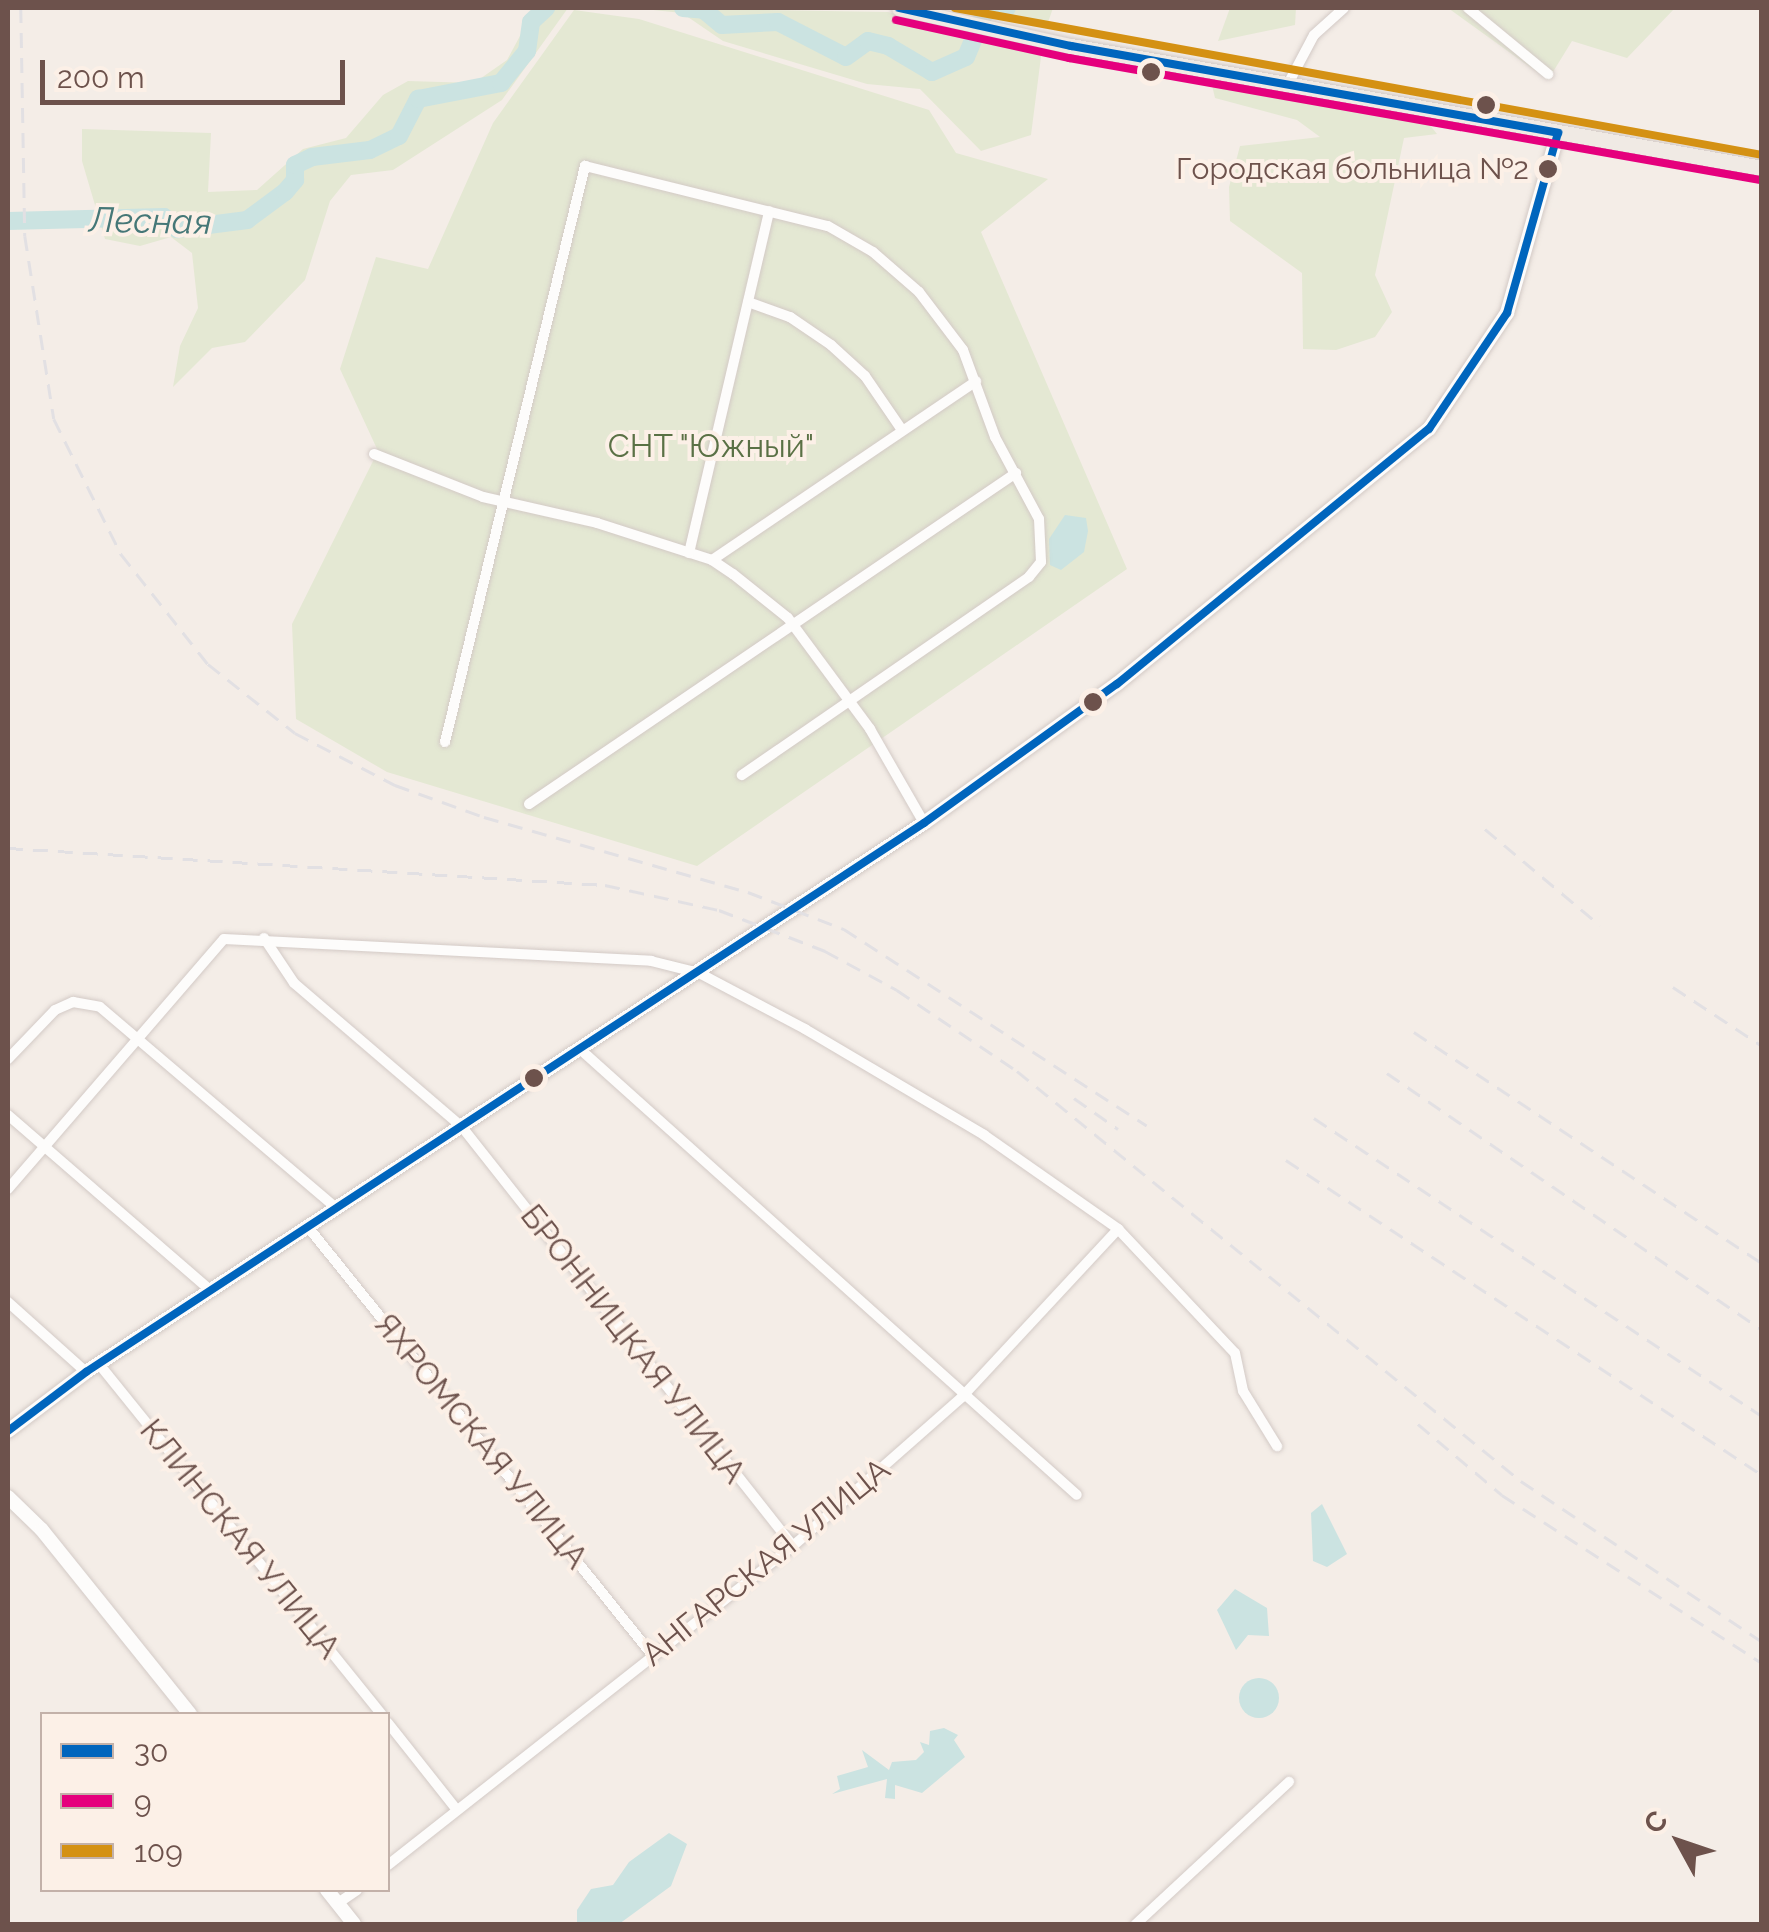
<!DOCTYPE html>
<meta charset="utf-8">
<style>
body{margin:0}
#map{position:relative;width:1769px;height:1932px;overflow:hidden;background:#f4ede7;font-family:Raleway,sans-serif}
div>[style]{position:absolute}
.green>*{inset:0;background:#e4e8d3}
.water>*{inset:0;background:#cbe3e1}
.round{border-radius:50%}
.river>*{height:18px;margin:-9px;padding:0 9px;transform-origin:9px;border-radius:9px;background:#cbe3e1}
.roads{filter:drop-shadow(0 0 2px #d3cac6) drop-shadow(0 0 2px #d3cac6)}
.minor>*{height:10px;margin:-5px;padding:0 5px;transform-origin:5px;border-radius:5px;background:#fdfcfb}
.secondary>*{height:14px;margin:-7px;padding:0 7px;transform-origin:7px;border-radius:7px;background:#fdfcfb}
.primary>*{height:15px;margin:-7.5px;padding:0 7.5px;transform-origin:7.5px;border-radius:7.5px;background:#f0eae4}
.rail>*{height:2.5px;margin-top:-1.25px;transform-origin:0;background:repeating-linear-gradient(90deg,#e2e0e3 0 15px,transparent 0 25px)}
.bus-1>*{height:8px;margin:-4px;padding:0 4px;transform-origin:4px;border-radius:4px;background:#0065bd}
.bus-2>*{height:8px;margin:-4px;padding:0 4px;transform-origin:4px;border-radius:4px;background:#e5007d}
.bus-3>*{height:8px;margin:-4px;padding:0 4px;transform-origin:4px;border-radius:4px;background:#d49113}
.dots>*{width:28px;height:28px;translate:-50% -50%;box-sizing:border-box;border:5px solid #fcf0e7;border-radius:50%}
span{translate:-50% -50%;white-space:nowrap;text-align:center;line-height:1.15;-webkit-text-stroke:8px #fcf0e7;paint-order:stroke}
.bus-label{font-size:30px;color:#6d524c}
.right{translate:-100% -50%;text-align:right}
.park-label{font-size:32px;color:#5a7145}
.street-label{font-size:32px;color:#6d524c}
.water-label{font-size:35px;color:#457777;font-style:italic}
.frame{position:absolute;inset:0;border:10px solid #6d524c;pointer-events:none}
.legend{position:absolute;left:40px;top:1712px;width:350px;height:180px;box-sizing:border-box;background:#fcf0e7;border:2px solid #c3b1a9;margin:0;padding:12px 18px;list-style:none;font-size:30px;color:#6d524c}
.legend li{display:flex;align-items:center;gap:20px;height:50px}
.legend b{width:50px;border:2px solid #c3b1a9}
.north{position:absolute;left:1629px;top:1792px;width:100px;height:100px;-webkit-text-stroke:8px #fcf0e7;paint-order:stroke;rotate:310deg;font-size:28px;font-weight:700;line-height:40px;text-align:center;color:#6d524c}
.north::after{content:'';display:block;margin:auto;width:35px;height:45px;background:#6d524c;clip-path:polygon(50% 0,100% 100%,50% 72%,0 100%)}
.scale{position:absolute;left:40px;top:60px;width:305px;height:45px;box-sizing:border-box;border:5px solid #6d524c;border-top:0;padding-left:12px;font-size:30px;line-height:35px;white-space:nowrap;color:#6d524c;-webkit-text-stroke:8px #fcf0e7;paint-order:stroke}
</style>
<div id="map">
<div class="green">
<i style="clip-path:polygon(535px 8px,568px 8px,502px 100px,393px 170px,351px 175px,330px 201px,305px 280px,245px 342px,212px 348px,173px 387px,180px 346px,198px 308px,192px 253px,171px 237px,140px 246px,105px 239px,82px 161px,82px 129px,211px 133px,208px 192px,257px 190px,303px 149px,346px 138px,383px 95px,408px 81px,474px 83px,507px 60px)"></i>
<i style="clip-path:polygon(634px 8px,888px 12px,1042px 49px,1031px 135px,981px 151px,920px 89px,867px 84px,723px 41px,682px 13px)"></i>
<i style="clip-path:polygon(966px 8px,1053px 8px,1046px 28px)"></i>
<i style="clip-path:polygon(1230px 8px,1296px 8px,1295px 25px,1218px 41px)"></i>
<i style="clip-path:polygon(1448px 8px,1675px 8px,1627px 58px,1572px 41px,1548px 80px)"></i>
<i style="clip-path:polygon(574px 10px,639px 19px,929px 110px,956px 153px,1048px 179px,981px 232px,1127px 569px,697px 866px,387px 772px,296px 719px,292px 624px,378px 451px,340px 369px,376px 257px,428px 269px,493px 123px)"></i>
<i style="clip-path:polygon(1211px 81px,1429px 124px,1437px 134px,1404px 138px,1375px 275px,1392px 312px,1375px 337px,1336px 350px,1303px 349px,1302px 273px,1230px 221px,1229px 187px,1240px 146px,1320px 137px,1297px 120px,1215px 98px)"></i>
</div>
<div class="water">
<i style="clip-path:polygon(1065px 515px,1086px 518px,1088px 531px,1084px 552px,1061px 570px,1050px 565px,1049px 539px)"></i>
<i style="clip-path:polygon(1322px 1504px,1347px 1554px,1327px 1567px,1313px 1561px,1311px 1513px)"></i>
<i style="clip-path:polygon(1235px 1589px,1267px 1608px,1269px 1636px,1248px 1635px,1236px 1650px,1217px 1610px)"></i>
<i class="round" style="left:1239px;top:1678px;width:40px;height:40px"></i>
<i style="clip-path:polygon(944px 1728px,958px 1735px,954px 1740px,965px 1757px,922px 1793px,895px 1785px,895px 1799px,885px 1798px,887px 1779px,832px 1794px,840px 1789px,837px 1776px,868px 1767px,862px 1750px,889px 1770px,892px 1762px,916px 1760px,924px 1752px,920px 1742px,929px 1745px,930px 1731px)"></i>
<i style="clip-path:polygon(669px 1833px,687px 1844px,671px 1886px,619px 1924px,577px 1924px,577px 1910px,591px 1889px,613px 1885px,629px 1862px)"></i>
</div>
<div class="river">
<i style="left:683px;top:8px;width:21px;rotate:5deg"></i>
<i style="left:704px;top:10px;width:23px;rotate:40deg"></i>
<i style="left:722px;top:25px;width:56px;rotate:-3.1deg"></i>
<i style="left:778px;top:22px;width:76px;rotate:27.2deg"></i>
<i style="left:846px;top:57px;width:27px;rotate:-36deg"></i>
<i style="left:868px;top:41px;width:21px;rotate:14deg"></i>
<i style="left:888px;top:46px;width:51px;rotate:30.6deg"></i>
<i style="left:932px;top:72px;width:37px;rotate:-24deg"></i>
<i style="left:966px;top:57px;width:49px;rotate:-67.1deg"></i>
<i style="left:985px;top:12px;width:22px;rotate:-10deg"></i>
<i style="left:8px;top:221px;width:156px;rotate:-1.5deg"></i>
<i style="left:164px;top:217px;width:18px;rotate:43deg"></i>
<i style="left:177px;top:229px;width:71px;rotate:-7.3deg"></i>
<i style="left:247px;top:220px;width:47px;rotate:-36.4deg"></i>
<i style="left:285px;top:192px;width:16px;rotate:-50deg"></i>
<i style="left:295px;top:180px;width:15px;rotate:-90deg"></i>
<i style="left:295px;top:165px;width:19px;rotate:-25deg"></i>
<i style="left:312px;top:157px;width:58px;rotate:-6.9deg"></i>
<i style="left:370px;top:150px;width:32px;rotate:-26deg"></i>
<i style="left:399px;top:136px;width:42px;rotate:-62.8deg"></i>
<i style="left:418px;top:99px;width:85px;rotate:-10.9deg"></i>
<i style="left:501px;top:83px;width:41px;rotate:-50.9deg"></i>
<i style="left:527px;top:51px;width:29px;rotate:-82deg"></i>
<i style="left:531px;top:22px;width:21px;rotate:-43deg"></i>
</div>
<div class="roads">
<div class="minor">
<i style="left:1468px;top:8px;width:104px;rotate:39.5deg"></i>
<i style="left:1289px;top:82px;width:53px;rotate:-62deg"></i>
<i style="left:1314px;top:35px;width:40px;rotate:-42deg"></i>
<i style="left:748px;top:302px;width:45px;rotate:19.7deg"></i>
<i style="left:790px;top:317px;width:50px;rotate:34.3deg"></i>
<i style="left:831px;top:345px;width:46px;rotate:42.4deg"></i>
<i style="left:865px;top:376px;width:65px;rotate:55.6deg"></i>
<i style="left:374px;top:454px;width:117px;rotate:21.5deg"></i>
<i style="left:483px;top:497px;width:117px;rotate:12.8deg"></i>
<i style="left:597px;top:523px;width:121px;rotate:17.8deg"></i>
<i style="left:712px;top:560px;width:25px;rotate:34deg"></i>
<i style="left:733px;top:574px;width:70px;rotate:38.7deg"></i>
<i style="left:788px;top:618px;width:138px;rotate:53.5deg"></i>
<i style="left:870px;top:729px;width:108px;rotate:60.1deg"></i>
<i style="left:689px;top:553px;width:351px;rotate:-76.8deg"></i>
<i style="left:712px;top:560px;width:319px;rotate:-34.1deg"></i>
<i style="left:445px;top:742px;width:593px;rotate:-76.34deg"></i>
<i style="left:585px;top:166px;width:250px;rotate:13.9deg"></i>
<i style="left:828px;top:226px;width:52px;rotate:30deg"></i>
<i style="left:873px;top:252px;width:61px;rotate:41deg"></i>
<i style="left:919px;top:292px;width:73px;rotate:52.8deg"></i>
<i style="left:963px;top:350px;width:93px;rotate:69.8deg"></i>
<i style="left:995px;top:437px;width:93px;rotate:61.8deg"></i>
<i style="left:1039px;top:519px;width:43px;rotate:87.3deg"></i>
<i style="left:1041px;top:562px;width:19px;rotate:129deg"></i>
<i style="left:1029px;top:577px;width:349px;rotate:145.4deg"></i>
<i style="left:529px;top:804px;width:589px;rotate:-34.2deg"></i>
<i style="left:264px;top:938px;width:54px;rotate:56.3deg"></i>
<i style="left:294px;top:983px;width:221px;rotate:40.6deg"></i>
<i style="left:462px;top:1127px;width:534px;rotate:51.69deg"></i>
<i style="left:581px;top:1050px;width:666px;rotate:41.9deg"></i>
<i style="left:8px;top:1059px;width:68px;rotate:-46.2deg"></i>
<i style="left:55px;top:1010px;width:20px;rotate:-24deg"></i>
<i style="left:73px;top:1002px;width:27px;rotate:10deg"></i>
<i style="left:100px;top:1007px;width:311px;rotate:40.4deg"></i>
<i style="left:8px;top:1115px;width:269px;rotate:40.9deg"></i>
<i style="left:8px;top:1189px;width:330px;rotate:-49.2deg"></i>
<i style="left:224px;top:939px;width:428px;rotate:2.9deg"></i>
<i style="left:651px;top:961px;width:49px;rotate:14deg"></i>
<i style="left:699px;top:973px;width:120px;rotate:27.8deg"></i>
<i style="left:805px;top:1029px;width:208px;rotate:30.6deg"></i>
<i style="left:984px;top:1135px;width:164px;rotate:35deg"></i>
<i style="left:1118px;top:1229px;width:170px;rotate:46.7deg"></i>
<i style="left:1235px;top:1353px;width:39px;rotate:78deg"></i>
<i style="left:1243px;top:1391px;width:65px;rotate:58.3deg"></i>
<i style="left:308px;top:1227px;width:551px;rotate:51.19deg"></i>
<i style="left:8px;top:1302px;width:105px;rotate:41.9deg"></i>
<i style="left:99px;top:1364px;width:449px;rotate:51.1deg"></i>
<i style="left:388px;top:1723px;width:111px;rotate:51.6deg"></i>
<i style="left:388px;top:1865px;width:516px;rotate:-38.23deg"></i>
<i style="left:793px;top:1546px;width:225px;rotate:-41.4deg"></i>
<i style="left:962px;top:1397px;width:229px;rotate:-47.1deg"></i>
<i style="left:338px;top:1903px;width:23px;rotate:-34deg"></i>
<i style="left:1136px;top:1924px;width:209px;rotate:-42.9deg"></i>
</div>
<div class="secondary">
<i style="left:8px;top:1431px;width:98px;rotate:-37.1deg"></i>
<i style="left:86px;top:1372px;width:1002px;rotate:-33.23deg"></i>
<i style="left:924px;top:823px;width:238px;rotate:-35.8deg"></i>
<i style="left:1117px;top:684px;width:403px;rotate:-39.3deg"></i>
<i style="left:1429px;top:429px;width:140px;rotate:-56.1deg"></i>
<i style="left:1507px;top:313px;width:187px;rotate:-74.2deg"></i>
<i style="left:8px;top:1497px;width:47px;rotate:44.1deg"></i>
<i style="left:42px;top:1530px;width:236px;rotate:51.2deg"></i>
<i style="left:327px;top:1890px;width:43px;rotate:51.5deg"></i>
</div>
<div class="primary">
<i style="left:899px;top:8px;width:176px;rotate:12.5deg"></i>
<i style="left:1071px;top:46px;width:702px;rotate:10.01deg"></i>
</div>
</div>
<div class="rail">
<i style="left:21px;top:8px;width:228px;rotate:89deg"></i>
<i style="left:25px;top:236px;width:185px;rotate:81deg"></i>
<i style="left:54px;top:419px;width:151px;rotate:63.6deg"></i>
<i style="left:121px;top:554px;width:140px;rotate:51.7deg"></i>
<i style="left:208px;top:664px;width:111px;rotate:38.4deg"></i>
<i style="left:295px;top:733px;width:113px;rotate:27.5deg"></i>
<i style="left:395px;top:785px;width:95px;rotate:19.8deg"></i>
<i style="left:484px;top:817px;width:274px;rotate:15.9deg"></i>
<i style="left:748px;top:892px;width:103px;rotate:21.1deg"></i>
<i style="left:844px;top:929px;width:361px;rotate:33deg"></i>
<i style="left:1485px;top:829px;width:150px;rotate:39.9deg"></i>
<i style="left:8px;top:848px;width:598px;rotate:3.55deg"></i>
<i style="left:605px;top:885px;width:117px;rotate:12.4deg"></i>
<i style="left:719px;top:910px;width:114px;rotate:21.1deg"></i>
<i style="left:825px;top:951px;width:82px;rotate:28.4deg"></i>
<i style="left:897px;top:990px;width:145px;rotate:34deg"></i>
<i style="left:1017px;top:1071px;width:650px;rotate:39.13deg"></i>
<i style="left:1521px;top:1481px;width:290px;rotate:33.7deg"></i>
<i style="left:1673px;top:987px;width:107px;rotate:33.5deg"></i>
<i style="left:1414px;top:1032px;width:418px;rotate:33.6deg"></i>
<i style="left:1387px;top:1073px;width:455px;rotate:34.4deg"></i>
<i style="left:1074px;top:1098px;width:54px;rotate:35.2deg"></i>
<i style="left:1314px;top:1118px;width:538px;rotate:33.63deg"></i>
<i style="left:1286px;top:1160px;width:571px;rotate:33.5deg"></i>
<i style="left:1418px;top:1424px;width:110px;rotate:40.2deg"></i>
<i style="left:1502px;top:1495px;width:310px;rotate:32.9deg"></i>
</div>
<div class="bus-1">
<i style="left:899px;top:8px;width:176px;rotate:12.5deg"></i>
<i style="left:1071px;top:46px;width:495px;rotate:10.1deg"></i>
<i style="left:8px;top:1431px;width:98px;rotate:-37.1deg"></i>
<i style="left:86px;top:1372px;width:1002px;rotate:-33.23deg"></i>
<i style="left:924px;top:823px;width:238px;rotate:-35.8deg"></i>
<i style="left:1117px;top:684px;width:403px;rotate:-39.3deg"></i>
<i style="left:1429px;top:429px;width:140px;rotate:-56.1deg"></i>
<i style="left:1507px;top:313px;width:187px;rotate:-74.2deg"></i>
</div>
<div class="bus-2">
<i style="left:896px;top:20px;width:177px;rotate:12.4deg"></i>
<i style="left:1069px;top:58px;width:702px;rotate:10.01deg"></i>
</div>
<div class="bus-3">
<i style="left:955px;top:8px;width:820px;rotate:10.32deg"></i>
</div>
<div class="dots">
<i style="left:1151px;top:72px;background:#6d524c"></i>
<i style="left:1486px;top:105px;background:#6d524c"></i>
<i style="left:1548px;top:169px;background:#6d524c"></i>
<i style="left:1093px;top:702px;background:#6d524c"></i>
<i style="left:534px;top:1078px;background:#6d524c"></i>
</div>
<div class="bus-label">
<span class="right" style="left:1529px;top:169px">Городская больница №2</span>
</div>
<div class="park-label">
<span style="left:711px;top:446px">СНТ "Южный"</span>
</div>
<div class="street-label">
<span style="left:633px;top:1344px;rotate:52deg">БРОННИЦКАЯ УЛИЦА</span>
<span style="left:481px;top:1441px;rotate:51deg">ЯХРОМСКАЯ УЛИЦА</span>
<span style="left:240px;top:1539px;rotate:51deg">КЛИНСКАЯ УЛИЦА</span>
<span style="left:766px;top:1562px;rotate:-39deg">АНГАРСКАЯ УЛИЦА</span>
</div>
<div class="water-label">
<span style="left:150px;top:221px;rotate:1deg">Лесная</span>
</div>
<div class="frame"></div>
<ul class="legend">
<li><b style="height:12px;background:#0065bd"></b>30</li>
<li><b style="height:12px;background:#e5007d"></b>9</li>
<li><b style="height:12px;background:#d49113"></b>109</li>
</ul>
<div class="north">С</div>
<div class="scale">200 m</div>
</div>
